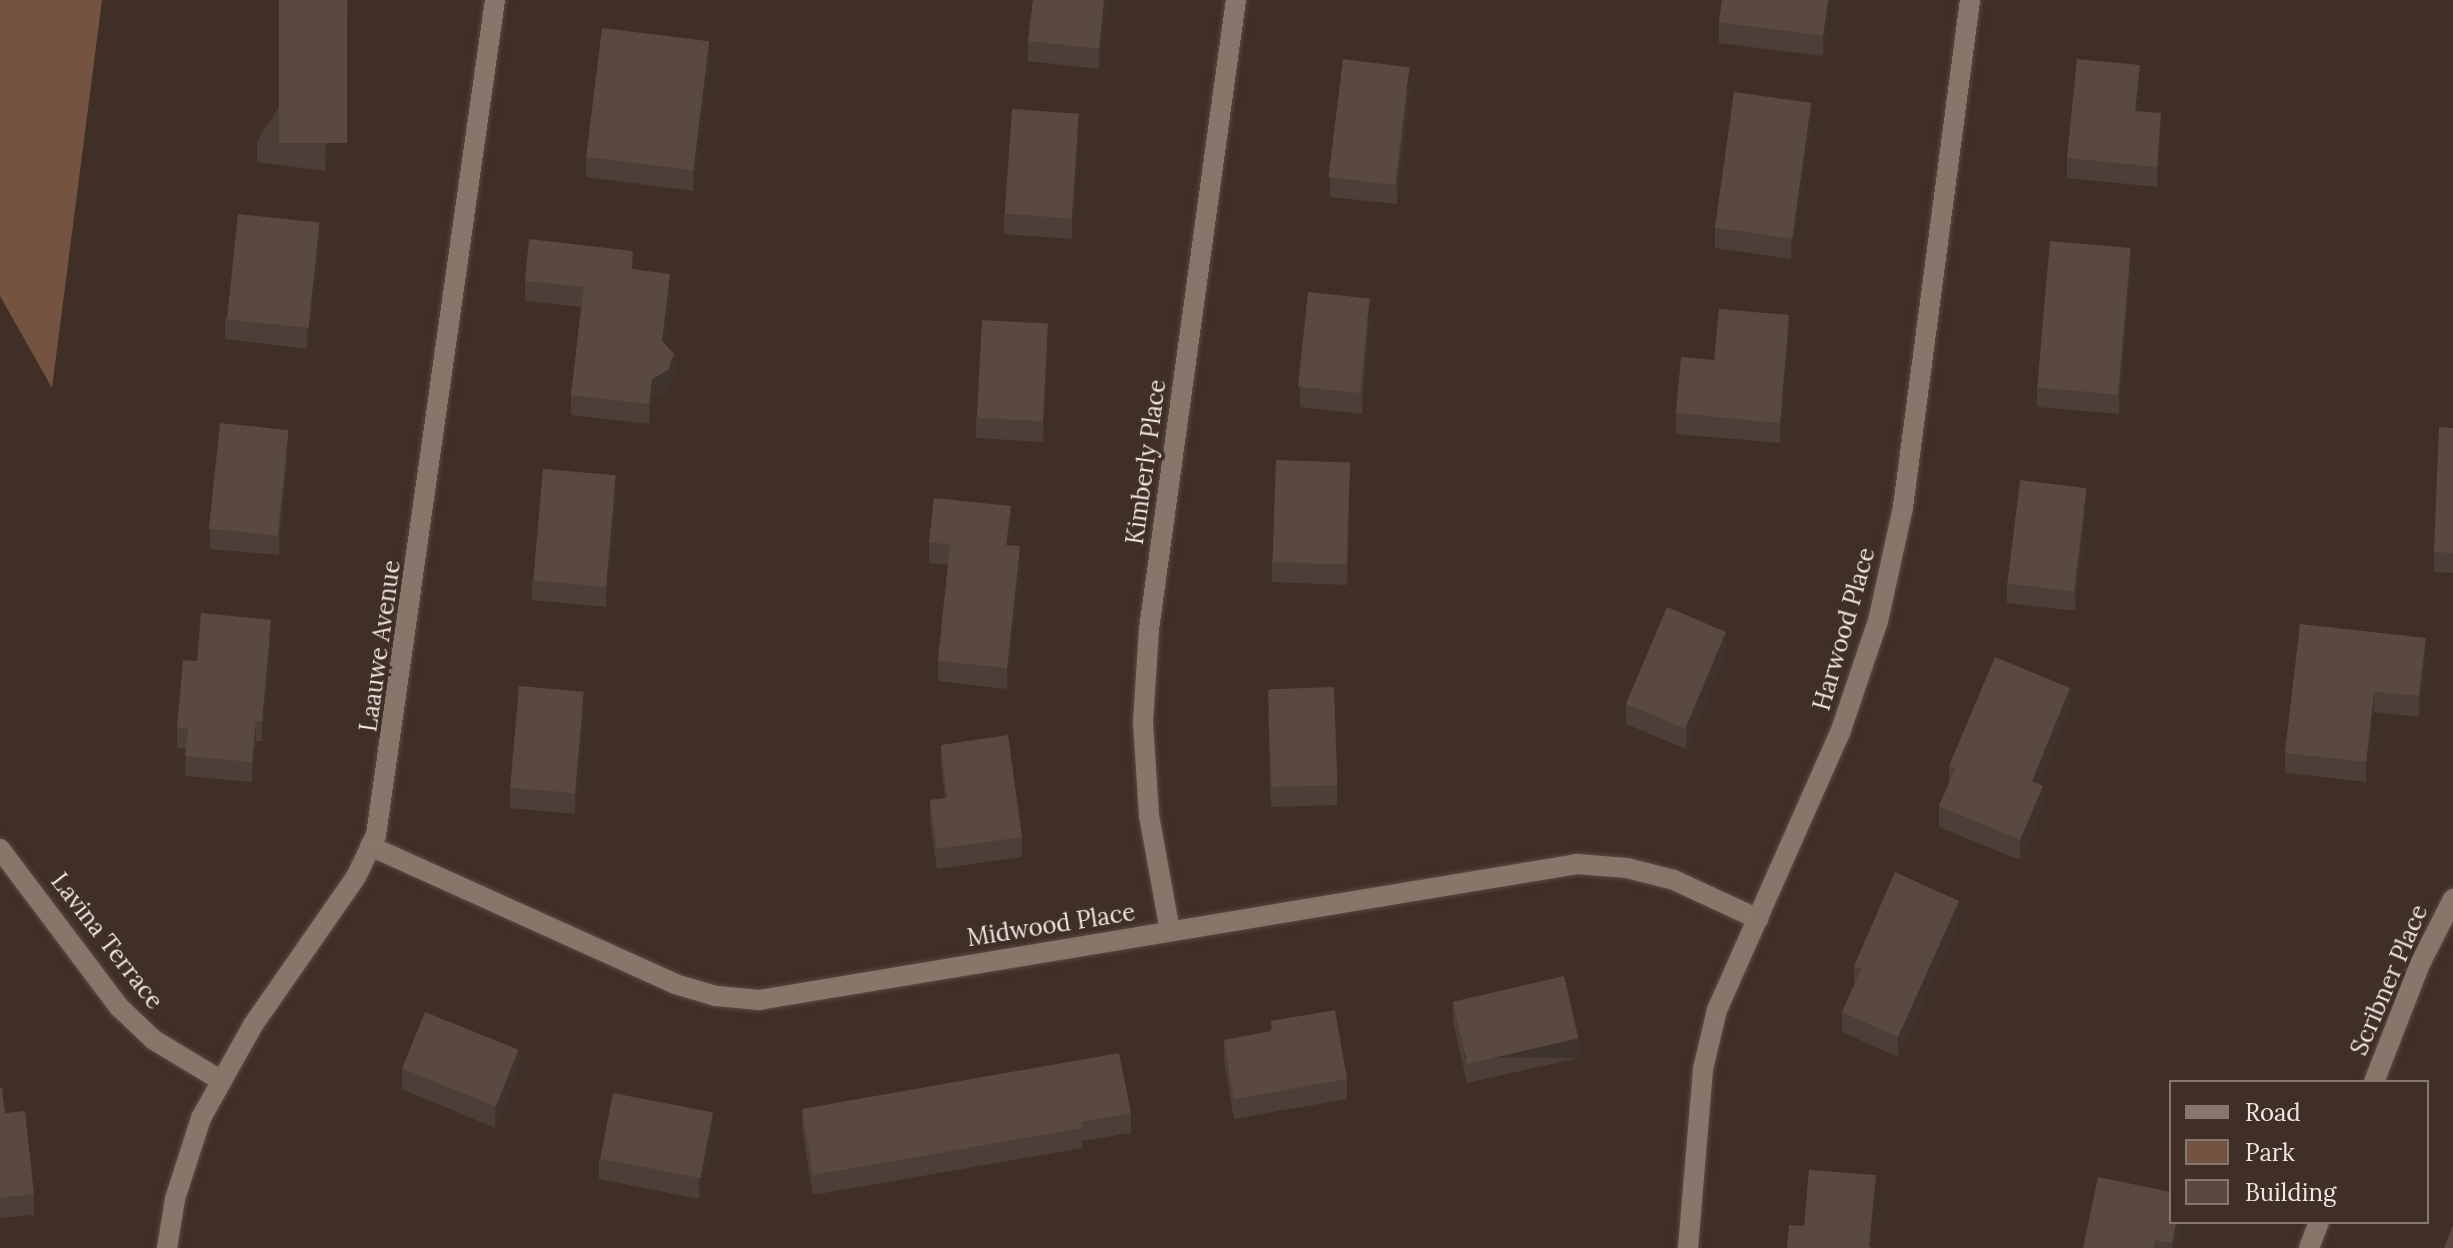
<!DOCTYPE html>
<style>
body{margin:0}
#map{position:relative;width:2453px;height:1248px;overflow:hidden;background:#3f2f26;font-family:Lora,serif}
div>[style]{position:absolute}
.green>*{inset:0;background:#745441}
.roads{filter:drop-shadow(0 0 2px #5b4c44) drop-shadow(0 0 2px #5b4c44)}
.minor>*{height:20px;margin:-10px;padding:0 10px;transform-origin:10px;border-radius:10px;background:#89766b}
.wall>*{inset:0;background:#4d3f37}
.shaded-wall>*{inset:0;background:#3f332d;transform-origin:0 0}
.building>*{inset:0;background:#5a4940;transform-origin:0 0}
span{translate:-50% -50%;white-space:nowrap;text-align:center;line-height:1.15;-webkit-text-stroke:8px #3f2f26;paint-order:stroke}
.street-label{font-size:24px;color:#f1e6e1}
.legend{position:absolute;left:2169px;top:1080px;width:260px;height:144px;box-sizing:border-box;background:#3f2f26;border:2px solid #867871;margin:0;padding:10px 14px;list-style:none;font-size:24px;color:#f1e6e1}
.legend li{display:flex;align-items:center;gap:16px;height:40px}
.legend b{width:40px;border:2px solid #867871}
</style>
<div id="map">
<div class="green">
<i style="clip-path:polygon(0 0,102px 0,52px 388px,0 296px)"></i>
</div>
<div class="roads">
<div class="minor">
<i style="left:370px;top:846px;width:335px;rotate:24.3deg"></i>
<i style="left:675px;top:984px;width:43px;rotate:16.3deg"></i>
<i style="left:716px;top:996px;width:43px;rotate:5.3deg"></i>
<i style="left:759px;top:1000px;width:829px;rotate:-9.44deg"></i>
<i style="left:1577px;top:864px;width:50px;rotate:4.6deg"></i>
<i style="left:1627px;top:868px;width:49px;rotate:14.3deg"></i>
<i style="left:1674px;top:880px;width:93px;rotate:24.9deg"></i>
<i style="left:0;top:849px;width:198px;rotate:53deg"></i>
<i style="left:119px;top:1007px;width:48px;rotate:43.3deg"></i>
<i style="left:154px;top:1040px;width:79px;rotate:31.1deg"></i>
<i style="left:1170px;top:931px;width:118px;rotate:-100.3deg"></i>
<i style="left:1149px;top:815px;width:93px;rotate:-93.7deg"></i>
<i style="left:1143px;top:722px;width:93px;rotate:-86.3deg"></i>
<i style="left:1149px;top:629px;width:635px;rotate:-82.13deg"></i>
<i style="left:2374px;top:1082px;width:127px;rotate:-68.7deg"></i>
<i style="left:2420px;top:964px;width:73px;rotate:-63.1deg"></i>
<i style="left:167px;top:1248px;width:50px;rotate:-80.7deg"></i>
<i style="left:175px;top:1199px;width:85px;rotate:-72.2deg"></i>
<i style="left:201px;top:1118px;width:107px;rotate:-60.8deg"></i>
<i style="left:253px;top:1025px;width:180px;rotate:-55.2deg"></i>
<i style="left:356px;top:877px;width:47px;rotate:-64.5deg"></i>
<i style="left:376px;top:835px;width:843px;rotate:-81.89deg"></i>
<i style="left:1688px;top:1248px;width:180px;rotate:-85.2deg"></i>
<i style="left:1703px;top:1069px;width:61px;rotate:-76.7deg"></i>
<i style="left:1717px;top:1010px;width:303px;rotate:-66.1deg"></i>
<i style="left:1840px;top:733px;width:118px;rotate:-71.3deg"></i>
<i style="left:1878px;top:621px;width:117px;rotate:-77.6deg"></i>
<i style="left:1903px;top:507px;width:511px;rotate:-82.47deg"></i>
<i style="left:2309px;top:1248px;width:28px;rotate:-69deg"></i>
</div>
</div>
<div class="wall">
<i style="clip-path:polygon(348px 0,348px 15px,325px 171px,257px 162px,257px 141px)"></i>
<i style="clip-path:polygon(1033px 0,1107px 0,1099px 69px,1028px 61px,1028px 41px)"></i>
<i style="clip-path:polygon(1722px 0,1830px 0,1823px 56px,1719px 43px,1719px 22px)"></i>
<i style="clip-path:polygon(709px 62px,693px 191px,586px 177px,586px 157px)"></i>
<i style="clip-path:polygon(2140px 85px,2137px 111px,2161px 133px,2157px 187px,2067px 178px,2067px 158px)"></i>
<i style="clip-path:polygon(1410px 87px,1397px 204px,1330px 197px,1330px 177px)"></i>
<i style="clip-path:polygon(1811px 123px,1791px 259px,1715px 248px,1715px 228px)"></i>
<i style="clip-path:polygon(1079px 134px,1072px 239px,1004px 234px,1004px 214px)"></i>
<i style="clip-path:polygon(320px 244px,307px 349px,225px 339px,225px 319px)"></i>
<i style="clip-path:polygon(2131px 268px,2119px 414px,2037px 407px,2037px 387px)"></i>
<i style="clip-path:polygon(633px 269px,670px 294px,664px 343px,674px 374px,668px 390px,652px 399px,649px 424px,571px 415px,571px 395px,581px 307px,525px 301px,525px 281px)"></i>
<i style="clip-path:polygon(1370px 318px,1362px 414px,1300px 407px,1300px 387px)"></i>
<i style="clip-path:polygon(1789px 335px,1780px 443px,1676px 434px,1676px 413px,1714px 360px)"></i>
<i style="clip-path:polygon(1048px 343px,1043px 442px,976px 438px,976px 418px)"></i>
<i style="clip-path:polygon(2453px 428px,2453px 573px,2434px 572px,2434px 552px)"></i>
<i style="clip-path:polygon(289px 450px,279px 555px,210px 549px,210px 529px)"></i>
<i style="clip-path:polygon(1350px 462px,1347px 585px,1272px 582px,1272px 562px)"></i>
<i style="clip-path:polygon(616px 496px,606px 607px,532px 600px,532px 580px)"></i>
<i style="clip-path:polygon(2087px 508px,2075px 611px,2007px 603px,2007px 583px)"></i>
<i style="clip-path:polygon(1011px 526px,1008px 545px,1020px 567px,1007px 689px,938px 681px,938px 661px,948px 565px,929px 563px,929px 542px)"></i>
<i style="clip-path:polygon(2300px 624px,2426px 658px,2419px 717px,2374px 712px,2366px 782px,2285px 773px,2285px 753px)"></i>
<i style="clip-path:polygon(271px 640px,262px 741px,256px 741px,252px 782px,185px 776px,186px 749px,177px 748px,177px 728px,197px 661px)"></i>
<i style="clip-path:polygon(1726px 652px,1686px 749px,1626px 724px,1626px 704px)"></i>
<i style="clip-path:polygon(2070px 708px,2039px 784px,2043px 806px,2020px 860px,1939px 827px,1939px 806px,1949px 783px,1949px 766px)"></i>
<i style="clip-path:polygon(1268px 709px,1337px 785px,1337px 805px,1271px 807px)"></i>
<i style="clip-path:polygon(584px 712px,575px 814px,510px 808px,510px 788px)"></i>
<i style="clip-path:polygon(941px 745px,1022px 837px,1022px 857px,937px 869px,930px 820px,930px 800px,945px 798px,941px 765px)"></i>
<i style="clip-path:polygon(1959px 921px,1898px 1057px,1842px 1032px,1842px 1012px,1854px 986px,1854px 966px)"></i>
<i style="clip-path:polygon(1453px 1002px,1578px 1058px,1467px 1083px,1453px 1022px)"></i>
<i style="clip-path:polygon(1271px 1021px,1347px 1079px,1347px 1099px,1234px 1119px,1224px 1060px,1224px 1040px,1271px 1031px)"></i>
<i style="clip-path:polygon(402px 1069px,519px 1070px,495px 1128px,402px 1089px)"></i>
<i style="clip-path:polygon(0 1088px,5px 1113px,34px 1194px,34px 1215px,0 1218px)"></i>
<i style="clip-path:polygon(802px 1109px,1131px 1113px,1131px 1133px,1082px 1141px,1082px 1148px,813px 1195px,802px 1129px)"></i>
<i style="clip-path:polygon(713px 1132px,699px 1199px,599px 1179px,599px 1159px)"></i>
<i style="clip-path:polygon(2181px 1222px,2175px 1248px,2083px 1248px)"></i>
</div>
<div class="shaded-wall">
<i style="clip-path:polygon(347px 0,348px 15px,325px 171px,325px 151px)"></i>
<i style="clip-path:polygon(1104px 0,1107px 0,1099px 69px,1099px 49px)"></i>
<i style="clip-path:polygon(1828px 0,1830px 0,1823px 56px,1823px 36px)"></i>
<i style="clip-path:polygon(709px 42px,709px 62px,693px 191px,693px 171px)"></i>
<i style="clip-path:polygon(2140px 65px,2140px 85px,2135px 131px,2135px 111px)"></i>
<i style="clip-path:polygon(1410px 67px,1410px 87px,1397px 204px,1397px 184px)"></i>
<i style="clip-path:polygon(1811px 103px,1811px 123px,1791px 259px,1791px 239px)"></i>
<i style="clip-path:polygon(2161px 113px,2161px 133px,2157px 187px,2157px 167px)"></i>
<i style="clip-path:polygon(1079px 114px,1079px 134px,1072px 239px,1072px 219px)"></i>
<i style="clip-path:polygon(320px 223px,320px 244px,307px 349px,307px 329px)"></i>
<i style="clip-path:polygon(2131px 248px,2131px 268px,2119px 414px,2119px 394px)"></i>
<i style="clip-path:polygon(670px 274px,670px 294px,662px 362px,662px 341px)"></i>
<i style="clip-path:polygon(1370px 298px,1370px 318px,1362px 414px,1362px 393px)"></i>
<i style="clip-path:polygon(1789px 315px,1789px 335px,1780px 443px,1780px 423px)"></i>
<i style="clip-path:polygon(1048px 323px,1048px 343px,1043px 442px,1043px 422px)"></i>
<i style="clip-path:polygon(674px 354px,674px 374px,668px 390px,652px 399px,649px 424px,649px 404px,652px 379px)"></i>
<i style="clip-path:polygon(289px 430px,289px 450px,279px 555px,279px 535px)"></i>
<i style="clip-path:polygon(616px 476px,616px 496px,606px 607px,606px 587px)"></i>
<i style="clip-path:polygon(2087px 488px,2087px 508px,2075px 611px,2075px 591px)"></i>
<i style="clip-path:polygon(1011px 506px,1011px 526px,1006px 565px,1006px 545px)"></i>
<i style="clip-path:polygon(1020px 546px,1020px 567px,1007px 689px,1007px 668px)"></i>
<i style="clip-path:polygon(271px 620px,271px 640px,262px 741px,262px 721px)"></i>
<i style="clip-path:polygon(1726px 632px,1726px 652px,1686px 749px,1686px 728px)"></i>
<i style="clip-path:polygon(2426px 638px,2426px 658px,2419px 717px,2419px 696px)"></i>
<i style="clip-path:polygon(2070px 688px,2070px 708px,2032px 801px,2032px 781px)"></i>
<i style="clip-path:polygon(584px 692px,584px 712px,575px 814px,575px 794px)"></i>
<i style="clip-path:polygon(2374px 692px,2374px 712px,2366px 782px,2366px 762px)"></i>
<i style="clip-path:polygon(256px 721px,256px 741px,252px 782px,252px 762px)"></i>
<i style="clip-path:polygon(2043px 786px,2043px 806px,2020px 860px,2020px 840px)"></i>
<i style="clip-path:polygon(1959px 901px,1959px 921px,1898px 1057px,1898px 1037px)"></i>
<i style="left:1578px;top:1038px;width:20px;height:114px;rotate:90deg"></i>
<i style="clip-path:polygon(519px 1050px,519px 1070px,495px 1128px,495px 1108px)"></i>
<i style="clip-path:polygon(713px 1112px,713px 1132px,699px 1199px,699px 1178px)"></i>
<i style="clip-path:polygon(1876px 1175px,1876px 1196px,1871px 1248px,1869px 1248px)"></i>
<i style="clip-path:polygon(2176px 1222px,2181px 1222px,2175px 1248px,2172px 1248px)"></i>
</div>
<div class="building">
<i style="left:279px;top:0;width:68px;height:143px"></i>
<i style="clip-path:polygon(1033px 0,1104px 0,1099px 49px,1028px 41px)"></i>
<i style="clip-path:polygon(1722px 0,1828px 0,1823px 36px,1719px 22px)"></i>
<i style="left:602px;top:28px;width:108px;height:130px;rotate:7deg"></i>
<i style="left:1343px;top:59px;width:67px;height:119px;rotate:7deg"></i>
<i style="clip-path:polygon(2077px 59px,2140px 65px,2135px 111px,2161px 113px,2157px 167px,2067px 158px)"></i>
<i style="left:1734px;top:92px;width:78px;height:137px;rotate:8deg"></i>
<i style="left:1012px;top:109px;width:67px;height:105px;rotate:4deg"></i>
<i style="left:238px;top:214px;width:82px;height:106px;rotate:6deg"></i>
<i style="clip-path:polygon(529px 239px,633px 251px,632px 269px,670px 274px,662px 341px,674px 354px,668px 370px,652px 379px,649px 404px,571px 395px,584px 287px,525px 281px)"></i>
<i style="left:2050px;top:241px;width:81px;height:147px;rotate:5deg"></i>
<i style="left:1308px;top:292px;width:62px;height:95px;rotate:6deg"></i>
<i style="clip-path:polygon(1719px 309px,1789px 315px,1780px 423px,1676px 413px,1681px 357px,1714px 360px)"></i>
<i style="left:982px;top:320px;width:66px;height:98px;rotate:3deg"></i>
<i style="left:220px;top:423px;width:69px;height:106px;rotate:6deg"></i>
<i style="clip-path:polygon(2439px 427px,2453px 428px,2453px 553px,2434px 552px)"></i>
<i style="left:1276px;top:460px;width:74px;height:102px;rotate:2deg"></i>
<i style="left:543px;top:469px;width:73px;height:112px;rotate:5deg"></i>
<i style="left:2020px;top:480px;width:67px;height:104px;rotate:7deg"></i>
<i style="clip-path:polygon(934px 498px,1011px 506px,1006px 545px,1020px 546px,1007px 668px,938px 661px,950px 545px,929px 542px)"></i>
<i style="left:1667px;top:607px;width:64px;height:105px;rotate:23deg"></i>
<i style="clip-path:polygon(201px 613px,271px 620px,262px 721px,256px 721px,252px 762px,185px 756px,188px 729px,177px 728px,183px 660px,197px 661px)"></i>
<i style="clip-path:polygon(2300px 624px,2426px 638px,2419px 696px,2374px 692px,2366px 762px,2285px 753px)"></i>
<i style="clip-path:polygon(1995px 657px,2070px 688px,2032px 781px,2043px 786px,2020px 840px,1939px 806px,1955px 769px,1949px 766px)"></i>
<i style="left:519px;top:686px;width:65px;height:102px;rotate:5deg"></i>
<i style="left:1334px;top:687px;width:98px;height:66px;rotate:88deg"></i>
<i style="clip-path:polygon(1008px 735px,1022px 837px,937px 849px,930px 800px,947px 798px,941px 745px)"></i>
<i style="clip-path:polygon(1895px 872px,1959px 901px,1898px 1037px,1842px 1012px,1861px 969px,1854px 966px)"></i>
<i style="left:1564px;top:976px;width:64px;height:114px;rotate:77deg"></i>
<i style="clip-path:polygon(1335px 1010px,1347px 1079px,1234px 1099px,1224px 1040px,1273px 1031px,1271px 1021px)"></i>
<i style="left:425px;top:1012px;width:101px;height:61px;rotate:22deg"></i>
<i style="clip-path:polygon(1119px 1053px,1131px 1113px,1081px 1122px,1082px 1128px,813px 1175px,802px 1109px)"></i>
<i style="clip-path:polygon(0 1088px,2px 1088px,5px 1113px,25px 1111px,34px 1194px,0 1198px)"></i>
<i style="left:613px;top:1093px;width:102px;height:67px;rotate:11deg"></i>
<i style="clip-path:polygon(1809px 1170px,1876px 1175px,1869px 1247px,1876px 1248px,1787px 1248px,1789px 1225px,1804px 1226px)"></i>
<i style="clip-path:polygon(2098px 1177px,2171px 1192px,2171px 1222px,2176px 1222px,2172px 1243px,2155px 1240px,2153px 1248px,2083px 1248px)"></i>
<i style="clip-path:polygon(2453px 1225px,2453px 1248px,2444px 1248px)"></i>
</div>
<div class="street-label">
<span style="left:1146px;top:462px;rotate:-82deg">Kimberly Place</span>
<span style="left:1844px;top:629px;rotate:-74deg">Harwood Place</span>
<span style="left:380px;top:646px;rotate:-82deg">Laauwe Avenue</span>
<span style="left:1051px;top:925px;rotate:-9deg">Midwood Place</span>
<span style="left:107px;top:941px;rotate:52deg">Lavina Terrace</span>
<span style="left:2389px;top:980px;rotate:-67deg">Scribner Place</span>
</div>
<ul class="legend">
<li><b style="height:10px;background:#89766b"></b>Road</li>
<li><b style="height:22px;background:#745441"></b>Park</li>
<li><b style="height:22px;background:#5a4940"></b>Building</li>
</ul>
</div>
